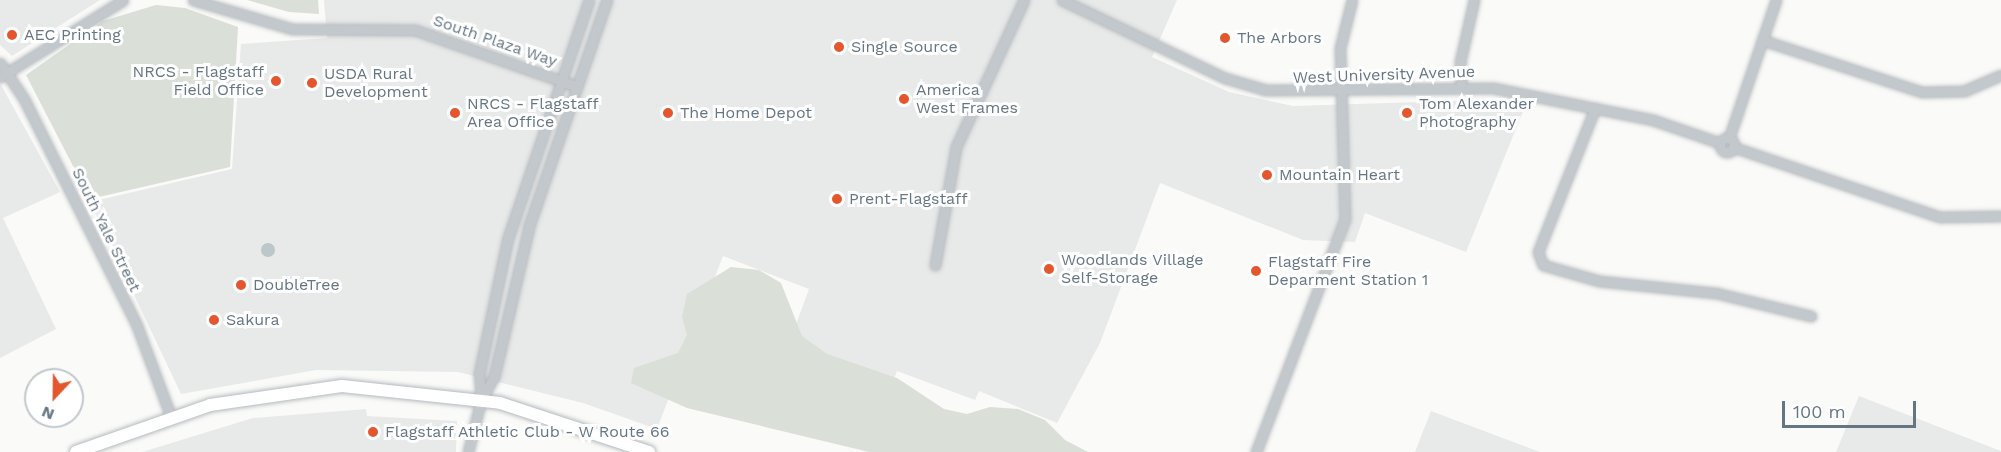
<!DOCTYPE html>
<style>
body{margin:0}
#map{position:relative;width:2001px;height:452px;overflow:hidden;background:#fafaf8;font-family:"Work Sans",sans-serif}
div>[style]{position:absolute}
.built>*{inset:0;background:#e8e9e9}
.green>*{inset:0;background:#dadfd7}
.water>*{inset:0;background:#bbc7cb}
.round{border-radius:50%}
.roads{filter:drop-shadow(0 0 2px #b5babe) drop-shadow(0 0 2px #b5babe)}
.minor>*{height:9px;margin:-4.5px;padding:0 4.5px;transform-origin:4.5px;border-radius:4.5px;background:#c3c8cc}
.minor>.ring{margin:-4.5px;padding:0;box-sizing:content-box;background:none;border:9px solid #c3c8cc;border-radius:50%}
.major>*{height:12px;margin:-6px;padding:0 6px;transform-origin:6px;border-radius:6px;background:#fff}
.dots>*{width:16px;height:16px;translate:-50% -50%;box-sizing:border-box;border:3px solid #fff;border-radius:50%}
span{translate:-50% -50%;white-space:nowrap;text-align:center;line-height:1.15;-webkit-text-stroke:6px #fff;paint-order:stroke}
.poi-label{font-size:16px;color:#657683}
.left{translate:0 -50%;text-align:left}
.right{translate:-100% -50%;text-align:right}
.street-label{font-size:16px;color:#657683}
.north{position:absolute;left:24px;top:368px;width:60px;height:60px;box-sizing:border-box;background:#fff;border:2px solid #c1c8cd;border-radius:50%;rotate:202deg;font-size:16px;font-weight:700;line-height:24px;text-align:center;color:#657683}
.north::after{content:'';display:block;margin:auto;width:21px;height:27px;background:#e4572e;clip-path:polygon(50% 0,100% 100%,50% 72%,0 100%)}
.scale{position:absolute;left:1782px;top:401px;width:134px;height:27px;box-sizing:border-box;border:3px solid #657683;border-top:0;padding-left:8px;font-size:18px;line-height:21px;white-space:nowrap;color:#657683;-webkit-text-stroke:4px #fff;paint-order:stroke}
</style>
<div id="map">
<div class="built">
<i style="clip-path:polygon(0 0,100px 0,12px 56px,0 45px)"></i>
<i style="clip-path:polygon(324px 0,1177px 0,1152px 57px,1229px 92px,1293px 106px,1482px 100px,1524px 109px,1466px 252px,1365px 213px,1355px 242px,1303px 240px,1160px 183px,1100px 343px,1057px 423px,979px 391px,975px 400px,897px 371px,889px 392px,784px 357px,809px 289px,723px 256px,657px 429px,583px 403px,458px 372px,316px 370px,181px 394px,90px 202px,232px 169px,241px 44px,327px 38px)"></i>
<i style="clip-path:polygon(0 83px,60px 192px,3px 218px,56px 329px,0 358px)"></i>
<i style="clip-path:polygon(1859px 396px,2001px 451px,2001px 452px,1836px 452px)"></i>
<i style="clip-path:polygon(366px 409px,367px 416px,457px 421px,456px 452px,142px 452px,253px 418px)"></i>
<i style="clip-path:polygon(1431px 411px,1540px 452px,1415px 452px)"></i>
</div>
<div class="green">
<i style="clip-path:polygon(247px 0,318px 0,319px 14px,289px 12px)"></i>
<i style="clip-path:polygon(156px 5px,185px 8px,238px 27px,230px 167px,90px 199px,26px 75px,103px 21px)"></i>
<i style="clip-path:polygon(731px 267px,759px 270px,781px 283px,802px 336px,827px 354px,897px 378px,944px 409px,967px 414px,990px 407px,1018px 409px,1045px 420px,1065px 440px,1088px 452px,869px 452px,687px 408px,631px 383px,634px 368px,678px 353px,687px 335px,682px 317px,687px 294px)"></i>
</div>
<div class="water">
<i class="round" style="left:261px;top:243px;width:14px;height:14px"></i>
</div>
<div class="roads">
<div class="minor">
<i style="left:193px;top:0;width:103px;rotate:16.3deg"></i>
<i style="left:292px;top:29px;width:123px;rotate:0.5deg"></i>
<i style="left:415px;top:30px;width:170px;rotate:19.2deg"></i>
<i style="left:1062px;top:0;width:181px;rotate:25.6deg"></i>
<i style="left:1225px;top:78px;width:43px;rotate:16.3deg"></i>
<i style="left:1266px;top:90px;width:227px;rotate:-0.5deg"></i>
<i style="left:1493px;top:88px;width:163px;rotate:11.3deg"></i>
<i style="left:1653px;top:120px;width:71px;rotate:18.9deg"></i>
<i style="left:1762px;top:40px;width:168px;rotate:18deg"></i>
<i style="left:1922px;top:92px;width:42px;rotate:-1.4deg"></i>
<i style="left:1964px;top:91px;width:40px;rotate:-23.4deg"></i>
<i style="left:0;top:63px;width:43px;rotate:56.3deg"></i>
<i style="left:24px;top:99px;width:254px;rotate:63.5deg"></i>
<i style="left:137px;top:326px;width:97px;rotate:69.5deg"></i>
<i style="left:0;top:77px;width:145px;rotate:-32deg"></i>
<i style="left:1461px;top:86px;width:24px;rotate:-92deg"></i>
<i style="left:1460px;top:62px;width:64px;rotate:-77.3deg"></i>
<i style="left:1595px;top:108px;width:155px;rotate:111.6deg"></i>
<i style="left:1538px;top:252px;width:14px;rotate:69deg"></i>
<i style="left:1543px;top:265px;width:58px;rotate:15.9deg"></i>
<i style="left:1599px;top:281px;width:118px;rotate:5.9deg"></i>
<i style="left:1716px;top:293px;width:98px;rotate:13.6deg"></i>
<i class="ring" style="left:1720px;top:138px;width:5px;height:5px"></i>
<i style="left:1729px;top:138px;width:146px;rotate:-71.2deg"></i>
<i style="left:1733px;top:147px;width:219px;rotate:18.7deg"></i>
<i style="left:1940px;top:217px;width:61px;rotate:-0.9deg"></i>
<i style="left:935px;top:265px;width:120px;rotate:-79.9deg"></i>
<i style="left:956px;top:147px;width:162px;rotate:-65.2deg"></i>
<i style="left:481px;top:400px;width:26px;rotate:-94deg"></i>
<i style="left:479px;top:374px;width:139px;rotate:-78deg"></i>
<i style="left:508px;top:238px;width:251px;rotate:-71.2deg"></i>
<i style="left:468px;top:452px;width:54px;rotate:-76deg"></i>
<i style="left:481px;top:400px;width:26px;rotate:-61deg"></i>
<i style="left:494px;top:377px;width:155px;rotate:-76.9deg"></i>
<i style="left:529px;top:226px;width:239px;rotate:-71deg"></i>
<i style="left:1256px;top:452px;width:249px;rotate:-69.1deg"></i>
<i style="left:1345px;top:219px;width:171px;rotate:-91.7deg"></i>
<i style="left:1340px;top:48px;width:49px;rotate:-76deg"></i>
</div>
<div class="major">
<i style="left:76px;top:452px;width:142px;rotate:-19.3deg"></i>
<i style="left:210px;top:405px;width:133px;rotate:-8.2deg"></i>
<i style="left:342px;top:386px;width:159px;rotate:6.1deg"></i>
<i style="left:500px;top:403px;width:157px;rotate:18.2deg"></i>
</div>
</div>
<div class="dots">
<i style="left:12px;top:35px;background:#e4572e"></i>
<i style="left:1225px;top:38px;background:#e4572e"></i>
<i style="left:839px;top:47px;background:#e4572e"></i>
<i style="left:276px;top:81px;background:#e4572e"></i>
<i style="left:312px;top:83px;background:#e4572e"></i>
<i style="left:904px;top:99px;background:#e4572e"></i>
<i style="left:455px;top:113px;background:#e4572e"></i>
<i style="left:668px;top:113px;background:#e4572e"></i>
<i style="left:1407px;top:113px;background:#e4572e"></i>
<i style="left:1267px;top:175px;background:#e4572e"></i>
<i style="left:837px;top:199px;background:#e4572e"></i>
<i style="left:1049px;top:269px;background:#e4572e"></i>
<i style="left:1256px;top:271px;background:#e4572e"></i>
<i style="left:241px;top:285px;background:#e4572e"></i>
<i style="left:214px;top:320px;background:#e4572e"></i>
<i style="left:373px;top:432px;background:#e4572e"></i>
</div>
<div class="poi-label">
<span class="left" style="left:24px;top:35px">AEC Printing</span>
<span class="left" style="left:1237px;top:38px">The Arbors</span>
<span class="left" style="left:851px;top:47px">Single Source</span>
<span class="right" style="left:264px;top:81px">NRCS - Flagstaff<br>Field Office</span>
<span class="left" style="left:324px;top:83px">USDA Rural<br>Development</span>
<span class="left" style="left:916px;top:99px">America<br>West Frames</span>
<span class="left" style="left:467px;top:113px">NRCS - Flagstaff<br>Area Office</span>
<span class="left" style="left:1419px;top:113px">Tom Alexander<br>Photography</span>
<span class="left" style="left:680px;top:113px">The Home Depot</span>
<span class="left" style="left:1279px;top:175px">Mountain Heart</span>
<span class="left" style="left:849px;top:199px">Prent-Flagstaff</span>
<span class="left" style="left:1061px;top:269px">Woodlands Village<br>Self-Storage</span>
<span class="left" style="left:1268px;top:271px">Flagstaff Fire<br>Deparment Station 1</span>
<span class="left" style="left:253px;top:285px">DoubleTree</span>
<span class="left" style="left:226px;top:320px">Sakura</span>
<span class="left" style="left:385px;top:432px">Flagstaff Athletic Club - W Route 66</span>
</div>
<div class="street-label">
<span style="left:495px;top:41px;rotate:19deg">South Plaza Way</span>
<span style="left:1384px;top:75px;rotate:-2deg">West University Avenue</span>
<span style="left:106px;top:230px;rotate:64deg">South Yale Street</span>
</div>
<div class="north">N</div>
<div class="scale">100 m</div>
</div>
